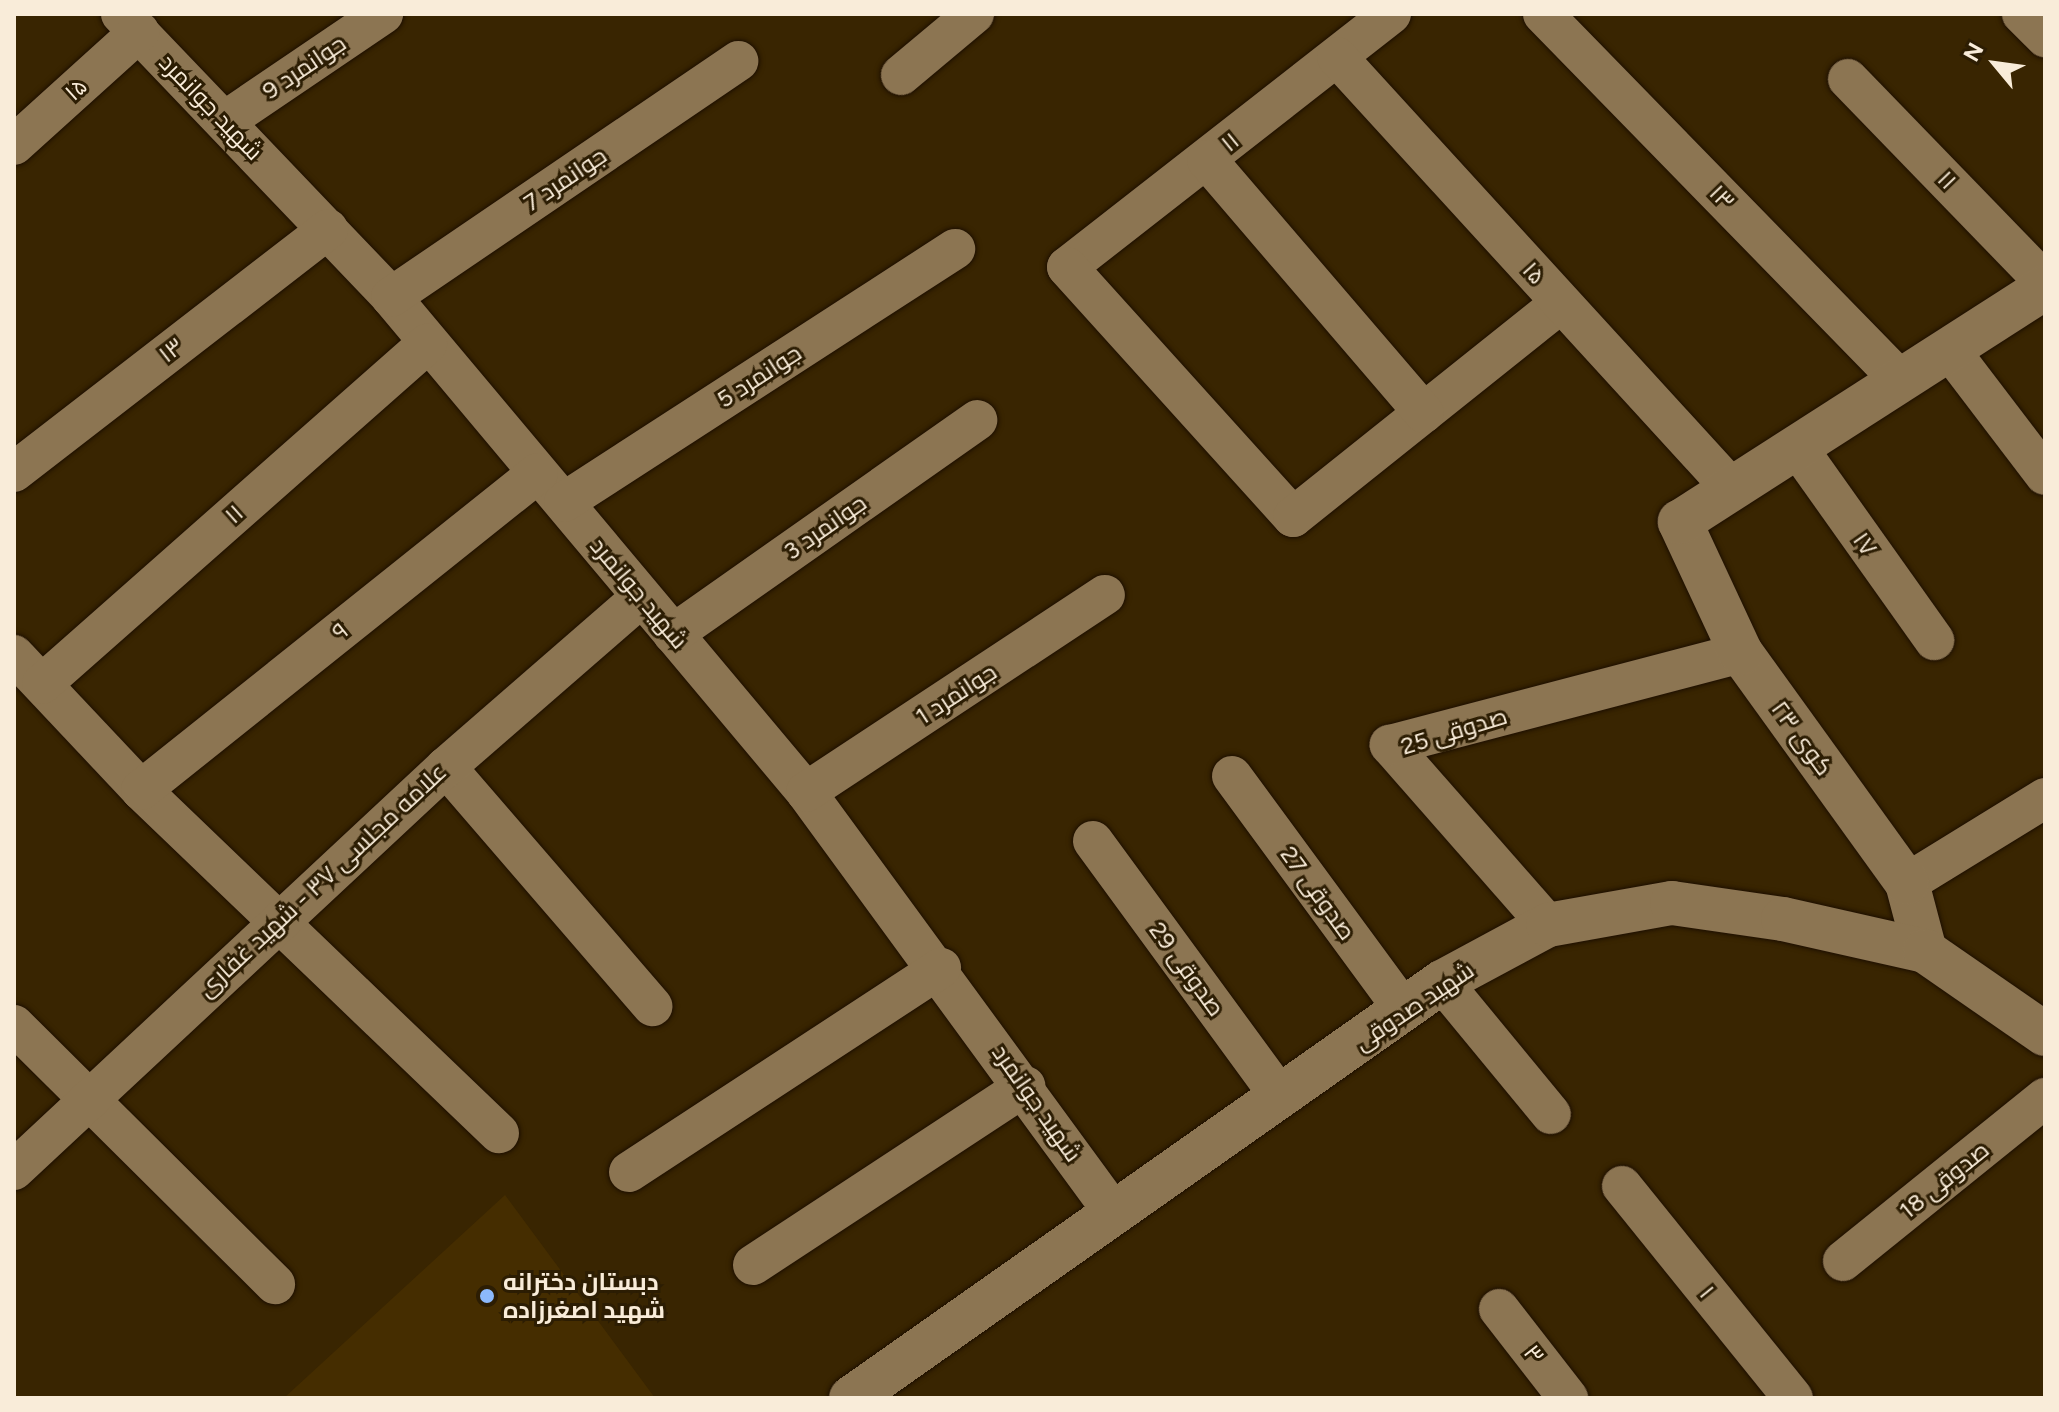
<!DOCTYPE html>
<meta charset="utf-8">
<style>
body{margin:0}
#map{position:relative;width:2059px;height:1412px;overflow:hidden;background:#392501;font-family:Figtree,Cairo,sans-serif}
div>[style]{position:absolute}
.built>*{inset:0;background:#452d00}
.roads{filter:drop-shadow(0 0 2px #1d0f00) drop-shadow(0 0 2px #1d0f00)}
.street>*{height:40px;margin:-20px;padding:0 20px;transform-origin:20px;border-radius:20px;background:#8c7552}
.secondary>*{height:44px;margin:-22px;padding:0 22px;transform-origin:22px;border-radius:22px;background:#8c7552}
.dots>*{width:22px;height:22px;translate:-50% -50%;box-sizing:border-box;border:4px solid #2c1d03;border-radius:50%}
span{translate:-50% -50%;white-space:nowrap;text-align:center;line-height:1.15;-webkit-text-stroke:6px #2c1d03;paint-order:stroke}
.street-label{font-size:24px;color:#f9ecd9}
.poi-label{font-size:24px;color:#f9ecd9;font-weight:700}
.left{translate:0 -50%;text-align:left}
.frame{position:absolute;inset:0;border:16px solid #f9ecd9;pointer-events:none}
.north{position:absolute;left:1955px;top:24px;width:80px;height:80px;-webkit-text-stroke:6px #2c1d03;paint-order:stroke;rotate:299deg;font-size:22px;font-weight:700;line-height:32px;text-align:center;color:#f9ecd9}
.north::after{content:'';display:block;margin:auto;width:28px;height:36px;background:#f9ecd9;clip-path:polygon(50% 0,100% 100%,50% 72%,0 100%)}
</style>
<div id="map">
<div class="built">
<i style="clip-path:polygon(505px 1195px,655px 1398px,284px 1398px)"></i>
</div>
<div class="roads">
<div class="street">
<i style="left:121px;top:14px;width:391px;rotate:46.3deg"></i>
<i style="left:391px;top:297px;width:646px;rotate:50.02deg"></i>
<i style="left:806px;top:792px;width:517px;rotate:53.82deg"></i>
<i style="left:1391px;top:14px;width:411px;rotate:142deg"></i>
<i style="left:1067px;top:267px;width:337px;rotate:47.9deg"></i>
<i style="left:1293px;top:517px;width:343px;rotate:-38.6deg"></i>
<i style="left:1543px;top:14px;width:511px;rotate:45.71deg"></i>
<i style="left:2022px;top:14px;width:33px;rotate:45deg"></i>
<i style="left:1337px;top:57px;width:585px;rotate:47.56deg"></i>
<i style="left:901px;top:75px;width:95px;rotate:-39.9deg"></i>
<i style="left:1848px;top:79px;width:283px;rotate:45.9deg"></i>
<i style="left:225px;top:121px;width:191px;rotate:-34.1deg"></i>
<i style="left:14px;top:145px;width:169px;rotate:-42.1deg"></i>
<i style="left:1207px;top:160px;width:333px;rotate:49.4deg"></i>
<i style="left:391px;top:297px;width:420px;rotate:-34.2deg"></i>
<i style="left:1949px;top:349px;width:158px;rotate:52.7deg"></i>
<i style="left:1797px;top:447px;width:237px;rotate:54.6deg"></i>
<i style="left:14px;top:472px;width:397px;rotate:-37.7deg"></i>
<i style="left:564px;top:502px;width:466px;rotate:-32.9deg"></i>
<i style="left:673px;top:634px;width:372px;rotate:-35.1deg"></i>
<i style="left:14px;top:655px;width:185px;rotate:46.7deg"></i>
<i style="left:141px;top:790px;width:496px;rotate:43.8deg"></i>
<i style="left:42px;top:684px;width:514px;rotate:-41.45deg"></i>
<i style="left:446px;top:767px;width:316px;rotate:49.2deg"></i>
<i style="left:1232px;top:776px;width:290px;rotate:53.7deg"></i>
<i style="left:141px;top:790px;width:508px;rotate:-38.61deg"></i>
<i style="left:806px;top:792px;width:358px;rotate:-33.4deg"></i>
<i style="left:1093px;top:841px;width:318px;rotate:53.8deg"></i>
<i style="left:1907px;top:883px;width:162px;rotate:-31.6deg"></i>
<i style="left:1548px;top:925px;width:240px;rotate:-131.3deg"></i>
<i style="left:1390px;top:745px;width:363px;rotate:-14.7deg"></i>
<i style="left:1442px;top:982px;width:171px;rotate:50.5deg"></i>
<i style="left:14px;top:1025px;width:368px;rotate:44.8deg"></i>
<i style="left:14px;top:1170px;width:591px;rotate:-43.01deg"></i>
<i style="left:446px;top:767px;width:256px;rotate:-41deg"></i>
<i style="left:629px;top:1172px;width:373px;rotate:-33.2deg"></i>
<i style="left:1622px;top:1186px;width:272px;rotate:51.1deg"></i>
<i style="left:1843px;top:1261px;width:260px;rotate:-38.9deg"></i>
<i style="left:753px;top:1265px;width:326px;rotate:-33.3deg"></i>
<i style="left:1499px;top:1309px;width:113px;rotate:52.2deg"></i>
</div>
<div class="secondary">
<i style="left:1925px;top:951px;width:70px;rotate:-104.8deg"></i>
<i style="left:1907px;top:883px;width:284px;rotate:-125.8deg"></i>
<i style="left:1741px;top:653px;width:145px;rotate:-115deg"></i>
<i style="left:1680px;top:522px;width:434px;rotate:-32.7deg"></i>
<i style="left:851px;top:1398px;width:723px;rotate:-35.14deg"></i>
<i style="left:1442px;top:982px;width:120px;rotate:-28.3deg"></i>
<i style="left:1548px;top:925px;width:126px;rotate:-10.1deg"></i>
<i style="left:1672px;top:903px;width:112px;rotate:8.2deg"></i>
<i style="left:1783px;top:919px;width:146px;rotate:12.7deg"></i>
<i style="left:1925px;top:951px;width:146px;rotate:34.7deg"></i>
</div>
</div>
<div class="dots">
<i style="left:487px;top:1296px;background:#8cb9fc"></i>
</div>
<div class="street-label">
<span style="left:304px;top:67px;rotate:-34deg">جوانمرد 9</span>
<span style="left:76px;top:89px;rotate:-42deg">۱۵</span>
<span style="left:211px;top:107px;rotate:46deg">شهید جوانمرد</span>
<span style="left:1230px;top:142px;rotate:-39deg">۱۱</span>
<span style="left:565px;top:179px;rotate:-34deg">جوانمرد 7</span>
<span style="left:1947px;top:180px;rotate:46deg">۱۱</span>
<span style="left:1722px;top:197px;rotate:46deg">۱۳</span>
<span style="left:1534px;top:273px;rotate:48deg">۱۵</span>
<span style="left:171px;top:350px;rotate:-38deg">۱۳</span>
<span style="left:759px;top:376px;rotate:-33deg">جوانمرد 5</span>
<span style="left:234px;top:514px;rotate:-42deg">۱۱</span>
<span style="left:825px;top:527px;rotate:-35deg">جوانمرد 3</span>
<span style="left:1865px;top:544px;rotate:55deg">۱۷</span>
<span style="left:639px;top:593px;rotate:50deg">شهید جوانمرد</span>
<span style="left:340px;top:631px;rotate:-39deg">۹</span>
<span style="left:956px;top:694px;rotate:-33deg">جوانمرد 1</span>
<span style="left:1454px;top:731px;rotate:-17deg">صدوقی 25</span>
<span style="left:1802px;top:738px;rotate:54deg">کوی ۲۳</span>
<span style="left:322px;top:880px;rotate:-43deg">علامه مجلسی ۳۷ - شهید غفاری</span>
<span style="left:1318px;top:893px;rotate:54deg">صدوقی 27</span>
<span style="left:1187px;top:969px;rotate:54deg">صدوقی 29</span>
<span style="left:1414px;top:1006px;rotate:-34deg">شهید صدوقی</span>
<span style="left:1037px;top:1103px;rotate:55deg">شهید جوانمرد</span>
<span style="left:1944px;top:1180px;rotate:-39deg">صدوقی 18</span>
<span style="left:1707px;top:1292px;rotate:51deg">۱</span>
<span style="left:1534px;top:1354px;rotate:52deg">۳</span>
</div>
<div class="poi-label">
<span class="left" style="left:503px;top:1296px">دبستان دخترانه<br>شهید اصغرزاده</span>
</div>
<div class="frame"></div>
<div class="north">N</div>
</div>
